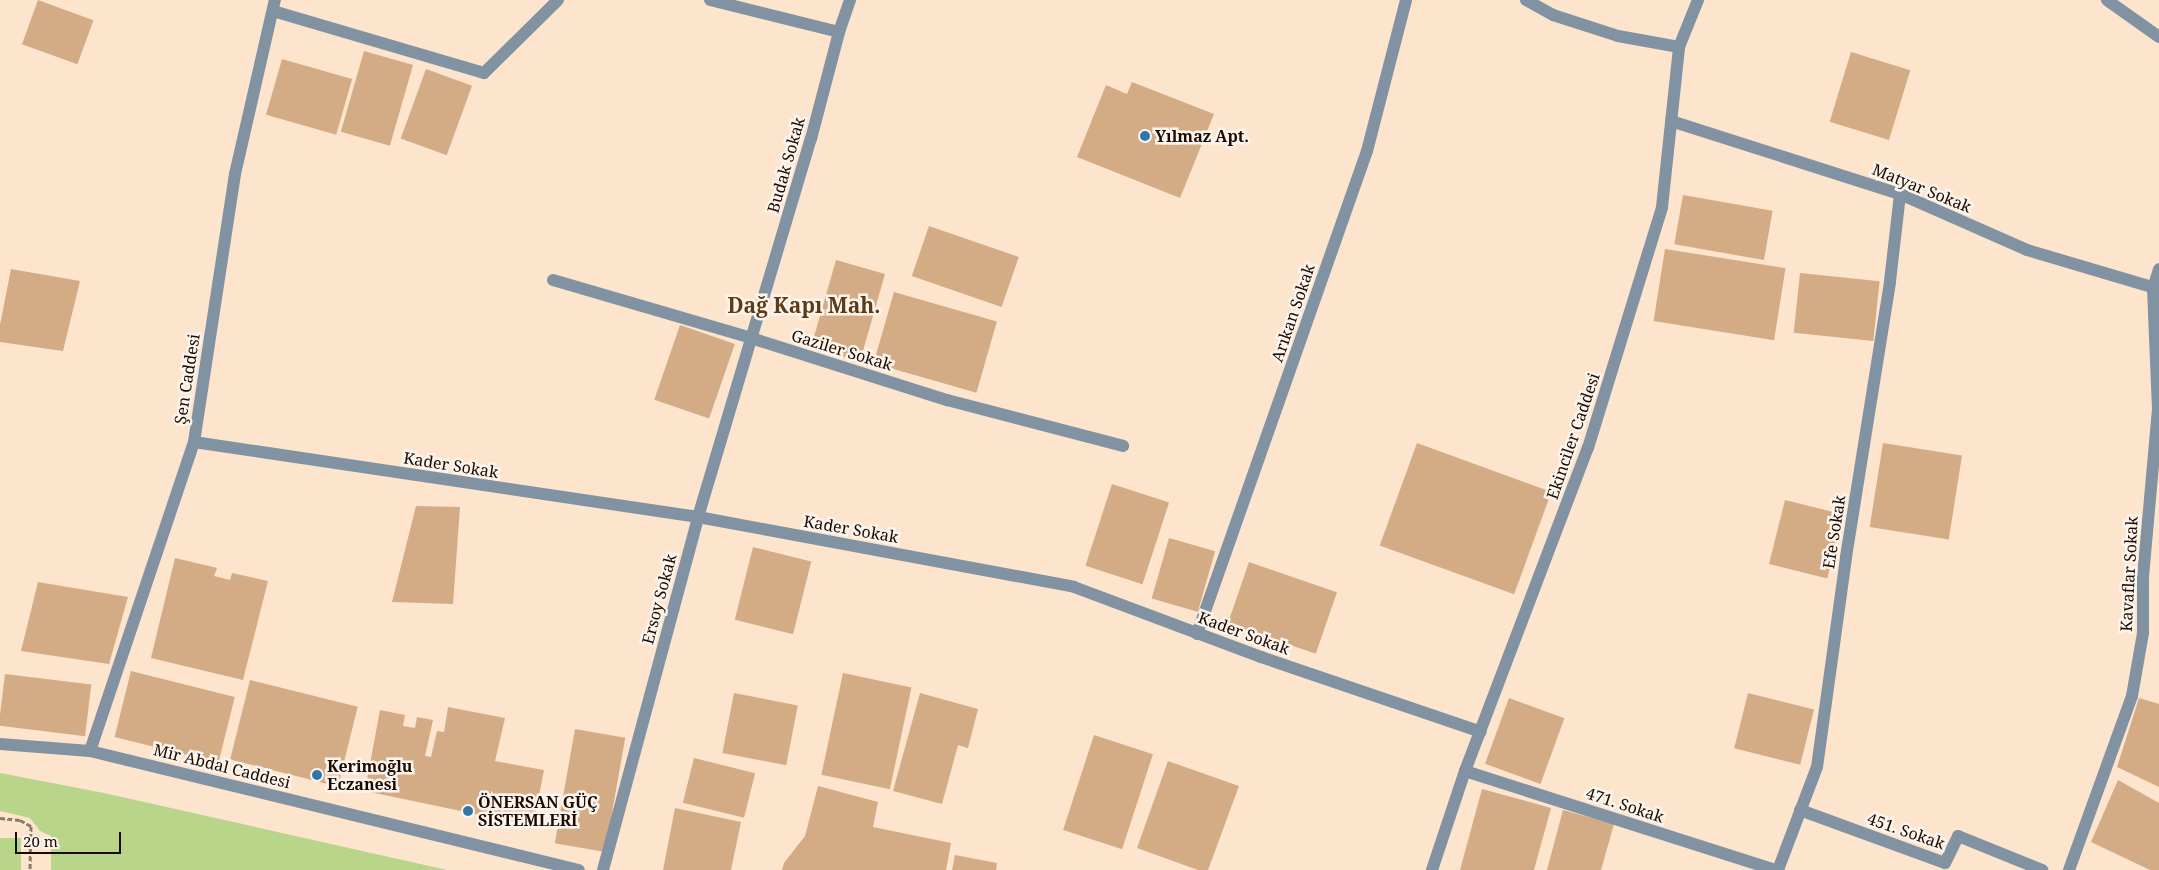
<!DOCTYPE html>
<meta charset="utf-8">
<style>
body{margin:0}
#map{position:relative;width:2159px;height:870px;overflow:hidden;background:#fde4cd;font-family:"Noto Serif",serif}
div>[style]{position:absolute}
.green>*{inset:0;background:#b9d58a;transform-origin:0 0}
.building>*{inset:0;background:#d3ac85;transform-origin:0 0}
.path>*{height:3px;margin-top:-1.5px;transform-origin:0;background:repeating-linear-gradient(90deg,#8c7968 0 5px,transparent 0 7.5px)}
.minor>*{height:12px;margin:-6px;padding:0 6px;transform-origin:6px;border-radius:6px;background:#8193a2}
.tertiary>*{height:12px;margin:-6px;padding:0 6px;transform-origin:6px;border-radius:6px;background:#8193a2}
.dots>*{width:14px;height:14px;translate:-50% -50%;box-sizing:border-box;border:2px solid #fdf5ed;border-radius:50%}
span{translate:-50% -50%;white-space:nowrap;text-align:center;line-height:1.15;-webkit-text-stroke:5px #fdf5ed;paint-order:stroke}
.poi-label{font-size:16px;color:#190b01;font-weight:700}
.left{translate:0 -50%;text-align:left}
.street-label{font-size:16px;color:#190b01}
.district-label{font-size:21px;color:#5b3a15;font-weight:700}
.scale{position:absolute;left:15px;top:832px;width:106px;height:22px;box-sizing:border-box;border:2px solid #190b01;border-top:0;padding-left:6px;font-size:15px;line-height:18px;white-space:nowrap;color:#190b01;-webkit-text-stroke:4px #fdf5ed;paint-order:stroke}
</style>
<div id="map">
<div class="green">
<i style="clip-path:polygon(0 773px,104px 793px,447px 870px,51px 870px,51px 836px,40px 831px,30px 818px,0 811px)"></i>
<i style="left:0;top:838px;width:21px;height:32px"></i>
</div>
<div class="building">
<i style="left:38px;top:0;width:59px;height:47px;rotate:20deg"></i>
<i style="left:364px;top:51px;width:51px;height:84px;rotate:16deg"></i>
<i style="left:1851px;top:52px;width:62px;height:73px;rotate:17deg"></i>
<i style="left:282px;top:59px;width:73px;height:58px;rotate:16deg"></i>
<i style="left:426px;top:69px;width:49px;height:74px;rotate:20deg"></i>
<i style="clip-path:polygon(1132px 82px,1214px 114px,1180px 198px,1077px 157px,1106px 85px,1127px 94px)"></i>
<i style="left:1683px;top:195px;width:91px;height:50px;rotate:10deg"></i>
<i style="left:929px;top:226px;width:95px;height:53px;rotate:19deg"></i>
<i style="left:1665px;top:249px;width:122px;height:73px;rotate:9deg"></i>
<i style="left:836px;top:260px;width:51px;height:91px;rotate:16deg"></i>
<i style="clip-path:polygon(11px 269px,80px 281px,63px 351px,0 342px,0 325px)"></i>
<i style="left:1800px;top:273px;width:80px;height:60px;rotate:6deg"></i>
<i style="left:894px;top:292px;width:107px;height:74px;rotate:16deg"></i>
<i style="left:680px;top:325px;width:58px;height:79px;rotate:19deg"></i>
<i style="left:1417px;top:443px;width:143px;height:109px;rotate:20deg"></i>
<i style="left:1883px;top:443px;width:80px;height:85px;rotate:9deg"></i>
<i style="left:1112px;top:484px;width:60px;height:86px;rotate:18deg"></i>
<i style="left:1785px;top:500px;width:60px;height:66px;rotate:14deg"></i>
<i style="clip-path:polygon(416px 506px,460px 507px,453px 604px,392px 602px)"></i>
<i style="left:1169px;top:538px;width:48px;height:63px;rotate:16deg"></i>
<i style="left:753px;top:547px;width:60px;height:75px;rotate:14deg"></i>
<i style="clip-path:polygon(175px 558px,217px 568px,214px 576px,230px 580px,232px 573px,268px 581px,243px 680px,151px 658px)"></i>
<i style="left:1249px;top:562px;width:93px;height:65px;rotate:19deg"></i>
<i style="clip-path:polygon(38px 582px,128px 597px,109px 664px,21px 651px)"></i>
<i style="left:131px;top:671px;width:107px;height:68px;rotate:14deg"></i>
<i style="left:843px;top:673px;width:70px;height:104px;rotate:12deg"></i>
<i style="left:5px;top:674px;width:87px;height:52px;rotate:7deg"></i>
<i style="left:250px;top:680px;width:111px;height:82px;rotate:14deg"></i>
<i style="left:734px;top:693px;width:65px;height:61px;rotate:11deg"></i>
<i style="clip-path:polygon(920px 693px,978px 709px,968px 748px,958px 745px,942px 804px,893px 791px)"></i>
<i style="left:1748px;top:693px;width:68px;height:57px;rotate:14deg"></i>
<i style="left:1509px;top:698px;width:59px;height:70px;rotate:20deg"></i>
<i style="clip-path:polygon(2139px 698px,2159px 704px,2159px 787px,2117px 767px)"></i>
<i style="clip-path:polygon(448px 707px,505px 718px,495px 761px,544px 770px,533px 826px,365px 791px,380px 710px,405px 715px,403px 726px,415px 728px,417px 717px,433px 720px,425px 756px,431px 757px,437px 731px,444px 732px)"></i>
<i style="left:575px;top:729px;width:51px;height:116px;rotate:10deg"></i>
<i style="left:1094px;top:735px;width:62px;height:100px;rotate:18deg"></i>
<i style="left:694px;top:758px;width:63px;height:46px;rotate:14deg"></i>
<i style="clip-path:polygon(1168px 761px,1239px 786px,1208px 870px,1198px 870px,1137px 848px)"></i>
<i style="clip-path:polygon(2118px 780px,2159px 803px,2159px 870px,2150px 870px,2091px 842px)"></i>
<i style="clip-path:polygon(818px 786px,878px 802px,873px 827px,951px 843px,946px 870px,782px 870px,784px 863px,805px 836px)"></i>
<i style="clip-path:polygon(1482px 789px,1551px 808px,1534px 870px,1460px 870px)"></i>
<i style="clip-path:polygon(675px 808px,741px 822px,731px 870px,663px 870px)"></i>
<i style="clip-path:polygon(1563px 810px,1614px 824px,1601px 870px,1547px 870px)"></i>
<i style="clip-path:polygon(955px 855px,997px 863px,996px 870px,952px 870px)"></i>
</div>
<div class="path">
<i style="left:0;top:818px;width:20px;rotate:6deg"></i>
<i style="left:20px;top:820px;width:13px;rotate:29deg"></i>
<i style="left:31px;top:826px;width:44px;rotate:91.3deg"></i>
</div>
<div class="minor">
<i style="left:710px;top:0;width:133px;rotate:13.9deg"></i>
<i style="left:1526px;top:0;width:31px;rotate:29deg"></i>
<i style="left:1553px;top:15px;width:68px;rotate:17.9deg"></i>
<i style="left:1618px;top:36px;width:62px;rotate:10.2deg"></i>
<i style="left:2107px;top:0;width:64px;rotate:35.4deg"></i>
<i style="left:273px;top:11px;width:220px;rotate:16.4deg"></i>
<i style="left:484px;top:73px;width:104px;rotate:-44.6deg"></i>
<i style="left:1671px;top:121px;width:240px;rotate:17.7deg"></i>
<i style="left:1900px;top:194px;width:139px;rotate:23.8deg"></i>
<i style="left:2027px;top:250px;width:138px;rotate:16.5deg"></i>
<i style="left:553px;top:280px;width:206px;rotate:16.3deg"></i>
<i style="left:751px;top:338px;width:206px;rotate:17.6deg"></i>
<i style="left:947px;top:400px;width:182px;rotate:14.6deg"></i>
<i style="left:194px;top:442px;width:510px;rotate:8.46deg"></i>
<i style="left:698px;top:517px;width:382px;rotate:10.5deg"></i>
<i style="left:1074px;top:587px;width:200px;rotate:20.5deg"></i>
<i style="left:1261px;top:657px;width:232px;rotate:18.8deg"></i>
<i style="left:1197px;top:634px;width:512px;rotate:-70.61deg"></i>
<i style="left:1367px;top:151px;width:156px;rotate:-75.5deg"></i>
<i style="left:1465px;top:771px;width:325px;rotate:17.7deg"></i>
<i style="left:1800px;top:810px;width:154px;rotate:20.1deg"></i>
<i style="left:1945px;top:863px;width:30px;rotate:-64deg"></i>
<i style="left:1958px;top:836px;width:91px;rotate:22deg"></i>
<i style="left:603px;top:870px;width:366px;rotate:-74.9deg"></i>
<i style="left:698px;top:517px;width:395px;rotate:-73.4deg"></i>
<i style="left:811px;top:139px;width:111px;rotate:-75.3deg"></i>
<i style="left:839px;top:32px;width:34px;rotate:-71deg"></i>
<i style="left:1778px;top:870px;width:110px;rotate:-69.3deg"></i>
<i style="left:1817px;top:767px;width:212px;rotate:-82.1deg"></i>
<i style="left:1846px;top:557px;width:279px;rotate:-80.9deg"></i>
<i style="left:1890px;top:281px;width:88px;rotate:-83.4deg"></i>
<i style="left:2069px;top:870px;width:185px;rotate:-70.1deg"></i>
<i style="left:2132px;top:696px;width:64px;rotate:-80.1deg"></i>
<i style="left:2143px;top:633px;width:56px;rotate:-90deg"></i>
<i style="left:2143px;top:577px;width:169px;rotate:-84.9deg"></i>
<i style="left:2158px;top:409px;width:121px;rotate:-92.4deg"></i>
<i style="left:2153px;top:288px;width:20px;rotate:-72deg"></i>
</div>
<div class="tertiary">
<i style="left:0;top:744px;width:90px;rotate:4.4deg"></i>
<i style="left:90px;top:751px;width:503px;rotate:13.68deg"></i>
<i style="left:90px;top:751px;width:326px;rotate:-71.4deg"></i>
<i style="left:194px;top:442px;width:271px;rotate:-81.3deg"></i>
<i style="left:235px;top:174px;width:179px;rotate:-77.1deg"></i>
<i style="left:1432px;top:870px;width:104px;rotate:-71.6deg"></i>
<i style="left:1465px;top:771px;width:346px;rotate:-69.2deg"></i>
<i style="left:1588px;top:448px;width:252px;rotate:-72.9deg"></i>
<i style="left:1662px;top:207px;width:161px;rotate:-83.9deg"></i>
<i style="left:1679px;top:47px;width:51px;rotate:-68deg"></i>
</div>
<div class="dots">
<i style="left:1145px;top:136px;background:#3176ab"></i>
<i style="left:317px;top:775px;background:#3176ab"></i>
<i style="left:468px;top:811px;background:#3176ab"></i>
</div>
<div class="poi-label">
<span class="left" style="left:1155px;top:136px">Yılmaz Apt.</span>
<span class="left" style="left:327px;top:775px">Kerimoğlu<br>Eczanesi</span>
<span class="left" style="left:478px;top:811px">ÖNERSAN GÜÇ<br>SİSTEMLERİ</span>
</div>
<div class="street-label">
<span style="left:786px;top:165px;rotate:-74deg">Budak Sokak</span>
<span style="left:1922px;top:188px;rotate:22deg">Matyar Sokak</span>
<span style="left:1293px;top:313px;rotate:-71deg">Arıkan Sokak</span>
<span style="left:842px;top:350px;rotate:17deg">Gaziler Sokak</span>
<span style="left:187px;top:379px;rotate:-81deg">Şen Caddesi</span>
<span style="left:1573px;top:436px;rotate:-71deg">Ekinciler Caddesi</span>
<span style="left:451px;top:465px;rotate:9deg">Kader Sokak</span>
<span style="left:851px;top:529px;rotate:10deg">Kader Sokak</span>
<span style="left:1834px;top:532px;rotate:-81deg">Efe Sokak</span>
<span style="left:2129px;top:574px;rotate:-87deg">Kavaflar Sokak</span>
<span style="left:659px;top:599px;rotate:-75deg">Ersoy Sokak</span>
<span style="left:1244px;top:633px;rotate:20deg">Kader Sokak</span>
<span style="left:222px;top:766px;rotate:14deg">Mir Abdal Caddesi</span>
<span style="left:1625px;top:805px;rotate:18deg">471. Sokak</span>
<span style="left:1906px;top:831px;rotate:19deg">451. Sokak</span>
</div>
<div class="district-label">
<span style="left:804px;top:305px">Dağ Kapı Mah.</span>
</div>
<div class="scale">20 m</div>
</div>
